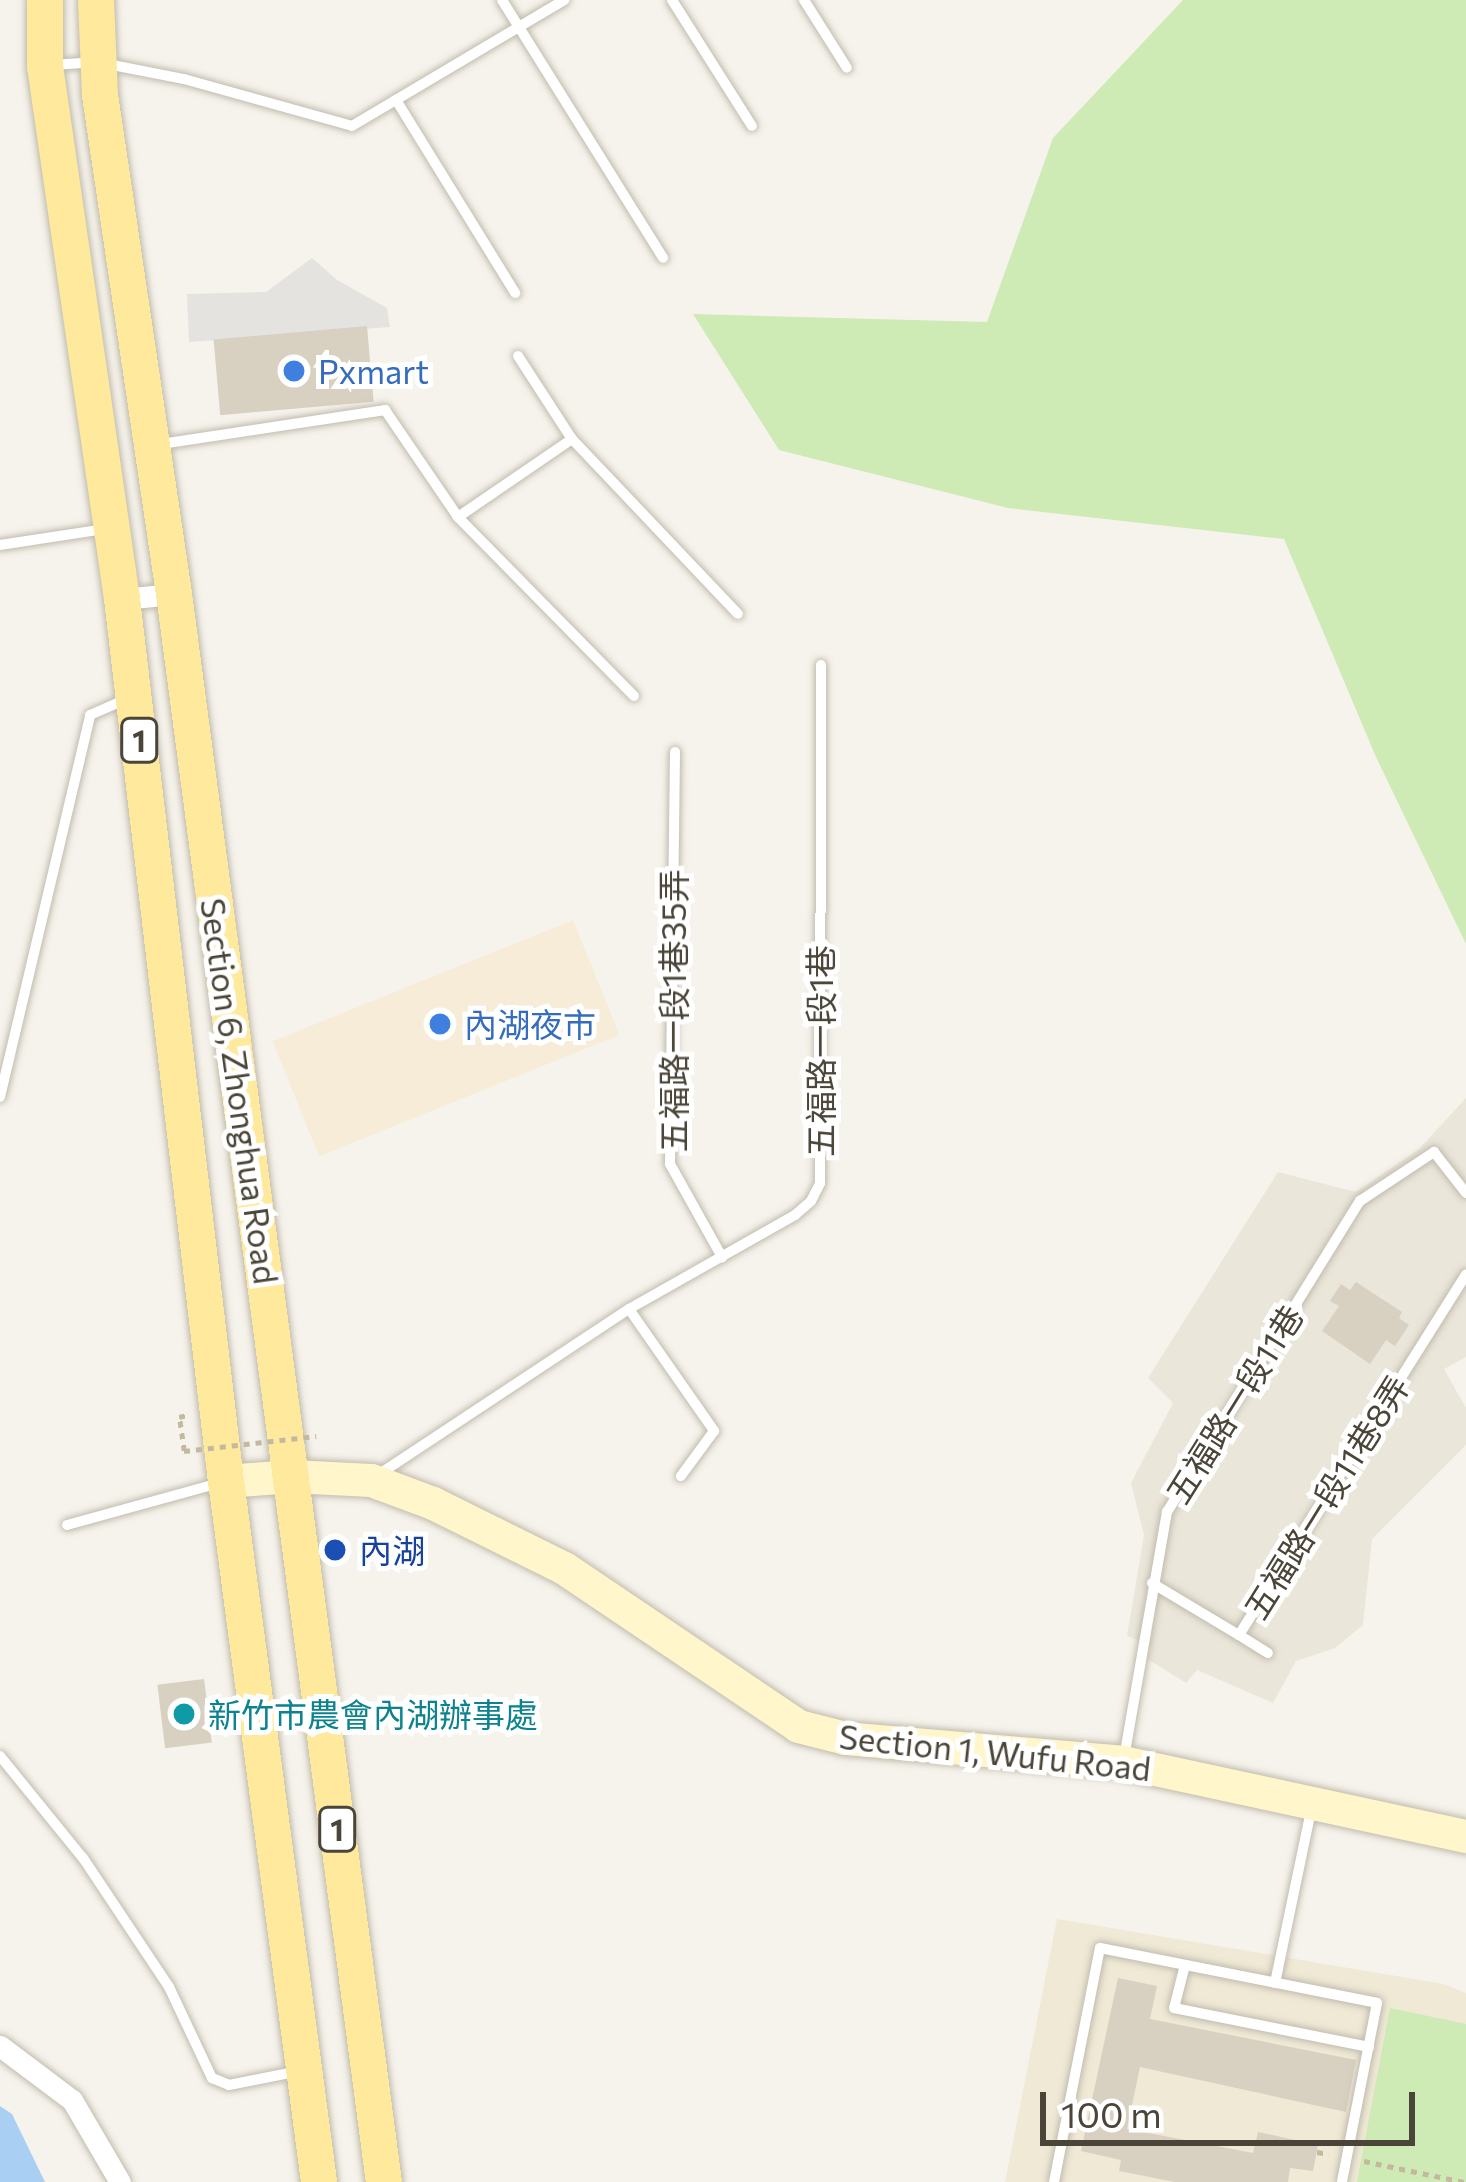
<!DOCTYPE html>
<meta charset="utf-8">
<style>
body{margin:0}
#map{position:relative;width:1466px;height:2182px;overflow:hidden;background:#f6f3ec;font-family:Commissioner,"Noto Sans TC",sans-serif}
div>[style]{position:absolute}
.residential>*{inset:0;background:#eae6da}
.commercial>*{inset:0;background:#f7ecd7;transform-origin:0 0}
.education>*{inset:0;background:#efe9d6}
.green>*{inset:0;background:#ceeab5}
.parking>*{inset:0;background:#e5e3e0}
.water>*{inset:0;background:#a9cff2}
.building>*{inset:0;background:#d8d0c1;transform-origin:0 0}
.path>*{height:4.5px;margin-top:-2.25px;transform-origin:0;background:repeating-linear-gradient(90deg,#c4b99f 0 6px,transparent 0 12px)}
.roads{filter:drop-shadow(0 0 3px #c2bcae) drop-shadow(0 0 3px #c2bcae)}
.service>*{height:10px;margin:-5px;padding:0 5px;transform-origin:5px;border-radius:5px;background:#fff}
.minor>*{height:21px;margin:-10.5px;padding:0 10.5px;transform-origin:10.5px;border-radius:10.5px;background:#fff}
.secondary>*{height:33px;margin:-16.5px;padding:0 16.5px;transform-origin:16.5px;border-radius:16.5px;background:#fff6cc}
.primary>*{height:36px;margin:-18px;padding:0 18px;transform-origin:18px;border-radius:18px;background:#ffe99c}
.path-bridge>*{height:4.5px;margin-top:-2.25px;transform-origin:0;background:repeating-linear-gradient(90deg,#c4b99f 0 6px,transparent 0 12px)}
.dots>*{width:33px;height:33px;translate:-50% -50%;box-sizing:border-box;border:6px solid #fff;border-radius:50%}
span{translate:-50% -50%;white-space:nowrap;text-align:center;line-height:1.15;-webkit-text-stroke:10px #fff;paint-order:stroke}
.shield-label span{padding:3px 9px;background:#fff;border:3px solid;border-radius:9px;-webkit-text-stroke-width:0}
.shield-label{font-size:30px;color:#4b4539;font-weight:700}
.shop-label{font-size:33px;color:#366cbe}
.left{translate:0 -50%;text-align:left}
.street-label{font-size:33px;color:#4b4539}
.transit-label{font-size:33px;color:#164399}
.culture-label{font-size:33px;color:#0d838f}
.scale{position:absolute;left:1040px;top:2092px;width:375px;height:54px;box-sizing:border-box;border:6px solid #4b4539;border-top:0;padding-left:15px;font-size:36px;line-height:42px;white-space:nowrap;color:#4b4539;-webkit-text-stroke:9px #fff;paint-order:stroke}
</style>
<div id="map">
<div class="residential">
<i style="clip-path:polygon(1466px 1098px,1466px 1357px,1444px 1369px,1466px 1408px,1466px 1445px,1372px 1539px,1363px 1625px,1335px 1648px,1296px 1661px,1273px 1703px,1197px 1670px,1186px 1683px,1146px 1658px,1149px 1644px,1127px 1636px,1144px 1535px,1131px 1483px,1173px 1403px,1148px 1378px,1278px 1172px,1356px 1192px,1419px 1149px)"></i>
</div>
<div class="commercial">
<i style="left:573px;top:920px;width:124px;height:324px;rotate:68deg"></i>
</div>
<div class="education">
<i style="clip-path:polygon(1057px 1919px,1444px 1984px,1466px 1993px,1466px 2182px,1005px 2182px)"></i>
</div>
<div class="green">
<i style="clip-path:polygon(1183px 0,1466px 0,1466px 944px,1376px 757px,1284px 539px,1008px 508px,779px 450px,693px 314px,987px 322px,1053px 138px)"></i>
<i style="clip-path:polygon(1390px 2008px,1466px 2024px,1466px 2182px,1357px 2182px)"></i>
</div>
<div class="parking">
<i style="clip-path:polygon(312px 258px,337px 280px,387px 308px,390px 327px,189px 342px,187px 294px,266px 292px)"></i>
</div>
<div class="water">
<i style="clip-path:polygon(0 2106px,12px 2114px,45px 2182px,0 2182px)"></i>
</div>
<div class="building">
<i style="left:367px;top:326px;width:76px;height:154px;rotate:85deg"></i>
<i style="clip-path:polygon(1356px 1282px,1402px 1312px,1399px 1318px,1409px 1325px,1395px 1346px,1386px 1340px,1370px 1364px,1322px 1331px,1339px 1306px,1330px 1301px,1341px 1284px,1350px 1290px)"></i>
<i style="left:204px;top:1679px;width:64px;height:47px;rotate:83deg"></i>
<i style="clip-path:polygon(1118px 1978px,1157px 1986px,1150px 2019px,1356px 2060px,1346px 2112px,1140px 2067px,1127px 2129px,1253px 2153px,1258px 2132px,1318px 2145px,1313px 2171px,1290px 2168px,1288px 2182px,1175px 2182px,1119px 2171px,1121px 2160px,1081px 2151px)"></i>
</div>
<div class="path">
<i style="left:184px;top:1451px;width:34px;rotate:-98deg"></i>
<i style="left:179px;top:1417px;width:8px;rotate:-14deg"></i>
<i style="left:1317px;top:2152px;width:12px;rotate:9deg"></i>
<i style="left:1364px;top:2161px;width:102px;rotate:11.9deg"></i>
</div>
<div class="roads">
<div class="service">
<i style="left:502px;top:0;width:304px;rotate:58deg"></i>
<i style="left:672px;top:0;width:149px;rotate:57.6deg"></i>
<i style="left:804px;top:0;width:80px;rotate:57.7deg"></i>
<i style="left:52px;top:65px;width:45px;rotate:-3.8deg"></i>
<i style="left:97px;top:62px;width:89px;rotate:11.1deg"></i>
<i style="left:184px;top:79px;width:174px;rotate:15.6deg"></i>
<i style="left:352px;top:126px;width:247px;rotate:-30.7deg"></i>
<i style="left:396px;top:100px;width:227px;rotate:58.3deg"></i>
<i style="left:518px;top:356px;width:99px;rotate:57deg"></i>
<i style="left:572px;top:439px;width:241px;rotate:46.5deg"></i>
<i style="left:161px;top:444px;width:227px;rotate:-8.6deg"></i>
<i style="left:385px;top:410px;width:130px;rotate:55.7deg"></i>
<i style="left:458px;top:517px;width:138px;rotate:-34.4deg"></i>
<i style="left:458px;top:517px;width:251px;rotate:45.5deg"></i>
<i style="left:0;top:545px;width:105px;rotate:-8.7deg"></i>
<i style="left:675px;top:752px;width:412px;rotate:90.7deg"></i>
<i style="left:670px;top:1164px;width:107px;rotate:60.8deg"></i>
<i style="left:0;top:1097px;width:392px;rotate:-76.7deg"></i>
<i style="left:90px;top:715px;width:43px;rotate:-23.6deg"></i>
<i style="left:629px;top:1309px;width:149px;rotate:55.1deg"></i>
<i style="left:714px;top:1431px;width:56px;rotate:126.3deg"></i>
<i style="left:378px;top:1475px;width:301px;rotate:-33.5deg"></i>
<i style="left:629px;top:1309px;width:191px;rotate:-29.5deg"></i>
<i style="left:795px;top:1215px;width:21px;rotate:-41deg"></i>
<i style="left:811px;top:1201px;width:20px;rotate:-63deg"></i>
<i style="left:820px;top:1183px;width:518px;rotate:-89.89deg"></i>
<i style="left:67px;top:1525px;width:159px;rotate:-15.4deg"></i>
<i style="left:1152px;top:1583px;width:101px;rotate:30.9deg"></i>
<i style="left:1239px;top:1635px;width:426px;rotate:-57.8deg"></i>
<i style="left:1239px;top:1635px;width:34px;rotate:32deg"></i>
<i style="left:0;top:1756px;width:132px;rotate:50.9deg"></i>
<i style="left:83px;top:1858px;width:155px;rotate:56.3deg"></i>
<i style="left:169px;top:1987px;width:101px;rotate:64.7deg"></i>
<i style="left:212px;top:2078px;width:18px;rotate:22deg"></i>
<i style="left:229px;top:2085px;width:72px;rotate:-11.2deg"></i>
<i style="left:1124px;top:1758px;width:250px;rotate:-80.1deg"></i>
<i style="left:1167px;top:1512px;width:366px;rotate:-58.2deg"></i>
<i style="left:1360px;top:1201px;width:89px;rotate:-33.5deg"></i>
<i style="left:1434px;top:1152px;width:52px;rotate:52deg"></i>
<i style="left:1185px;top:1965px;width:44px;rotate:104.3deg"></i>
<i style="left:1174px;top:2008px;width:199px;rotate:11.3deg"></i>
<i style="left:1275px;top:1983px;width:177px;rotate:-78.2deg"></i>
<i style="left:1054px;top:2182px;width:238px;rotate:-78.9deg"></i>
<i style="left:1100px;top:1948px;width:282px;rotate:11.2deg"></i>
<i style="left:1377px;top:2003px;width:182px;rotate:101.1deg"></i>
</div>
<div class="minor">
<i style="left:122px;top:599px;width:52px;rotate:-5.5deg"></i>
<i style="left:0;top:2046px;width:90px;rotate:36.9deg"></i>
<i style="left:72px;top:2100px;width:95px;rotate:59.7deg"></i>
</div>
<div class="secondary">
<i style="left:226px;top:1481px;width:65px;rotate:-4.4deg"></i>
<i style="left:291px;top:1476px;width:80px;rotate:2.9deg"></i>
<i style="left:371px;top:1480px;width:66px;rotate:20.4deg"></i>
<i style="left:433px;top:1503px;width:146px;rotate:26.4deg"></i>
<i style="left:564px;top:1568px;width:282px;rotate:34deg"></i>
<i style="left:798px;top:1726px;width:49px;rotate:14.3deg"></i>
<i style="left:845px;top:1738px;width:279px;rotate:4.9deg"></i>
<i style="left:1123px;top:1762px;width:351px;rotate:12.2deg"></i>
</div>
<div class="primary">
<i style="left:45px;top:0;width:66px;rotate:90deg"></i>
<i style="left:45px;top:66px;width:539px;rotate:81.78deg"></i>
<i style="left:122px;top:599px;width:888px;rotate:83.28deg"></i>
<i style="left:226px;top:1481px;width:707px;rotate:82.44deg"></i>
<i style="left:96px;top:0;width:95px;rotate:87.6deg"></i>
<i style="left:100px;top:95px;width:504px;rotate:81.56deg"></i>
<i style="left:174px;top:594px;width:1602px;rotate:82.47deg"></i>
</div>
</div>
<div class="path-bridge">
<i style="left:184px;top:1451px;width:133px;rotate:-6.5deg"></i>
</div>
<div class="dots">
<i style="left:294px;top:371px;background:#3f7fe0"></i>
<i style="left:440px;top:1024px;background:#3f7fe0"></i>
<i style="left:335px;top:1550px;background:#1a4fb4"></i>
<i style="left:184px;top:1714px;background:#0f9aa8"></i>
</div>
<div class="shield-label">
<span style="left:139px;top:740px">1</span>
<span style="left:337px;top:1829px">1</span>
</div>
<div class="shop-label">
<span class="left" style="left:318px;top:371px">Pxmart</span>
<span class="left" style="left:464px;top:1024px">內湖夜市</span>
</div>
<div class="street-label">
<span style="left:673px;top:1011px;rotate:-90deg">五福路一段1巷35弄</span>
<span style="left:820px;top:1051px;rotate:-90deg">五福路一段1巷</span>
<span style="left:240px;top:1091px;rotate:82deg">Section 6, Zhonghua Road</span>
<span style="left:1234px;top:1404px;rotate:-58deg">五福路一段11巷</span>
<span style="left:1326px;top:1497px;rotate:-58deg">五福路一段11巷8弄</span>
<span style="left:995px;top:1752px;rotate:6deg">Section 1, Wufu Road</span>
</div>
<div class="transit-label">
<span class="left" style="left:359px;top:1550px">內湖</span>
</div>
<div class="culture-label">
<span class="left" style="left:208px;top:1714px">新竹市農會內湖辦事處</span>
</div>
<div class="scale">100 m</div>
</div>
